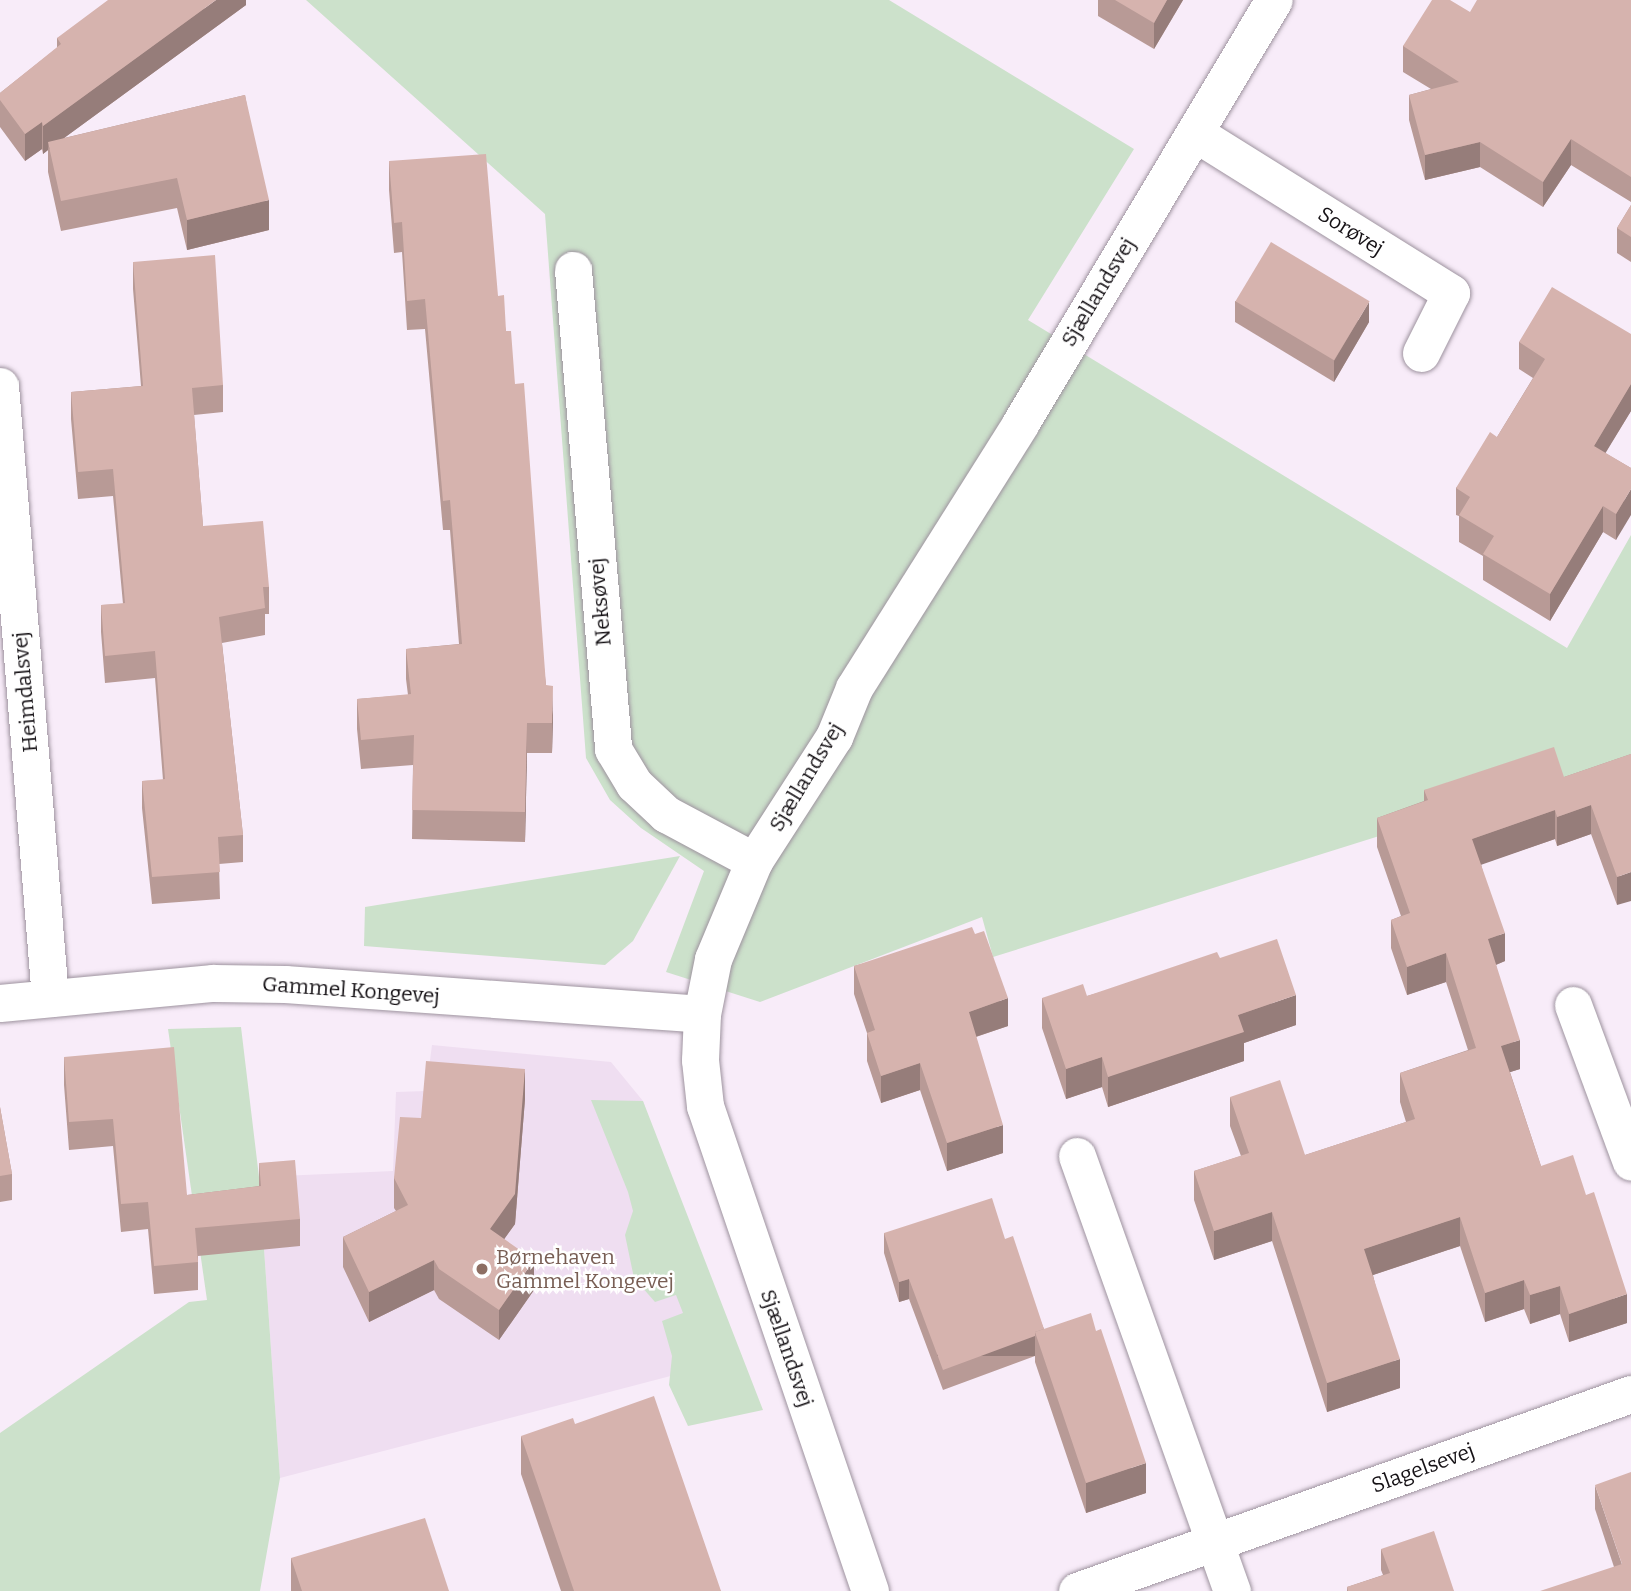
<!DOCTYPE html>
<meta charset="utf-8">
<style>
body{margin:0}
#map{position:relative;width:1631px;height:1591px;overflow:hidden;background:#f8ecf9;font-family:Bitter,serif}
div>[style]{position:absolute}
.built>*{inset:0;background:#efdef1}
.green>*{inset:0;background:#cce1cb}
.roads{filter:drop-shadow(0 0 2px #9e939f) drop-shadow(0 0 2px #9e939f)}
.street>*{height:37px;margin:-18.5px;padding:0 18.5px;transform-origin:18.5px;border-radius:18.5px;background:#fff}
.wall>*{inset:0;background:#b89a96}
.shaded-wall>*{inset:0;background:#967d7a;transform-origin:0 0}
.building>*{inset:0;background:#d6b3ae;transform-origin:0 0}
.dots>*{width:19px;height:19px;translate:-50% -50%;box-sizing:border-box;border:4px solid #fff;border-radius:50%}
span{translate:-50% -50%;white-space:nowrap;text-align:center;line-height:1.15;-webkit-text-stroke:5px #fff;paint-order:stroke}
.street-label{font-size:21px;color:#151115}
.education-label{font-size:21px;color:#785e54}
.left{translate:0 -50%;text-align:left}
</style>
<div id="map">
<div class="built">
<i style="clip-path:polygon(432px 1045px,611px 1062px,643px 1101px,728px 1361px,280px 1478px,259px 1177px,393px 1171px,396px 1092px,426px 1091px)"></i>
</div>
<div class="green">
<i style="clip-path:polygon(306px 0,889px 0,1134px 149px,1028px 320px,1567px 648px,1631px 535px,1631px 757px,993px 957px,982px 917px,760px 1002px,666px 972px,704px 871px,641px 828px,610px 800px,586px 758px,545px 214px)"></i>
<i style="clip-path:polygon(680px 856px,633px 941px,605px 965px,364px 946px,365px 907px)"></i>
<i style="clip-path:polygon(241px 1027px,259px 1177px,280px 1478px,260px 1591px,0 1591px,0 1433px,189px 1302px,207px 1300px,168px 1029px)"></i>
<i style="clip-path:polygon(591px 1100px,643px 1101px,763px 1410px,688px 1426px,669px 1385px,672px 1356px,662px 1321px,683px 1313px,676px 1295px,655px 1302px,634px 1278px,625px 1235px,633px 1211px,628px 1192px)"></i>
</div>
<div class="roads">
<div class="street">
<i style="left:1195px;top:133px;width:302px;rotate:32deg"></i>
<i style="left:1451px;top:293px;width:67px;rotate:116.6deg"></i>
<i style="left:573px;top:270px;width:481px;rotate:85.2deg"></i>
<i style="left:613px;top:749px;width:41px;rotate:59deg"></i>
<i style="left:634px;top:784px;width:44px;rotate:43.2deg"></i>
<i style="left:666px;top:814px;width:100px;rotate:28.1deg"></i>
<i style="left:0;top:386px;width:614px;rotate:85.33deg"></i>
<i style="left:0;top:1003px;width:214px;rotate:-5.4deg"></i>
<i style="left:213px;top:983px;width:72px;rotate:0.8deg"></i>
<i style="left:285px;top:984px;width:418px;rotate:4.1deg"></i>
<i style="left:1573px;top:1005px;width:167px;rotate:69.7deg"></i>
<i style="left:1077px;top:1156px;width:462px;rotate:70.4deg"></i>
<i style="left:870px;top:1591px;width:512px;rotate:-108.79deg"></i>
<i style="left:705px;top:1106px;width:46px;rotate:-96.2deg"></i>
<i style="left:700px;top:1060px;width:46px;rotate:-87.5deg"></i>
<i style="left:702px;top:1014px;width:56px;rotate:-78.7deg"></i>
<i style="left:713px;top:959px;width:106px;rotate:-67.3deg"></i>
<i style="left:754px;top:861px;width:148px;rotate:-57.2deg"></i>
<i style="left:834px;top:737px;width:53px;rotate:-67.8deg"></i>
<i style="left:854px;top:688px;width:312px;rotate:-57.8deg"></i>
<i style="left:1020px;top:424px;width:494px;rotate:-59.1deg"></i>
<i style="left:1077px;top:1591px;width:588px;rotate:-19.58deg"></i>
</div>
</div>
<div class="wall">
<i style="clip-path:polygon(246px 0,246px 5px,64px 138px,245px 95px,269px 230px,187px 250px,177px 208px,61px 231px,48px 172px,48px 150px,43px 154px,42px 149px,25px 161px,0 127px,0 93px,57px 48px,57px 38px)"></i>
<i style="clip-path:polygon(1098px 0,1183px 0,1154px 49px,1098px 16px)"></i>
<i style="clip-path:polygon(1631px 0,1631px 202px,1571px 165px,1543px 207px,1480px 167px,1425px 180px,1409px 120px,1409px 95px,1431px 89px,1403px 72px,1403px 46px,1470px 12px)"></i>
<i style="clip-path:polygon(389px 161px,498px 296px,506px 331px,546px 685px,553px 715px,552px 753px,527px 753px,525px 842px,412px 839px,413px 765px,361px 769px,357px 729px,357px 699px,408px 695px,406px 679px,406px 649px,459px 644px,450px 530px,443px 530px,425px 329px,407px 330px,402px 252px,394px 253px,389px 190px)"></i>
<i style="clip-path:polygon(1631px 205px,1631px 262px,1617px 253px,1617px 228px)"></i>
<i style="clip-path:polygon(133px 262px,223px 385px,223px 412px,194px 415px,203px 526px,269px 587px,269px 614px,265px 614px,265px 635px,222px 643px,243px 835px,243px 862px,219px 864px,220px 899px,152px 904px,142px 808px,142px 781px,163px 780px,155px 678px,105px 683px,101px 632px,101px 605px,123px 604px,113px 496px,78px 499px,71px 419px,71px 392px,141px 386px,133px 289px)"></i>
<i style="clip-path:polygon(1235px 301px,1369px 322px,1334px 382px,1235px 322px)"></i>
<i style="clip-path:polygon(1631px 334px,1631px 411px,1605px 453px,1631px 468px,1616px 540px,1603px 532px,1550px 621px,1483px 580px,1483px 556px,1459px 542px,1459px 516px,1456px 515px,1456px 488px,1497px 437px,1533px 378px,1519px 369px,1519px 342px)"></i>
<i style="clip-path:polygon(1631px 754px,1617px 905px,1591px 834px,1557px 846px,1555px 839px,1481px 864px,1505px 961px,1496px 965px,1520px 1069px,1510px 1072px,1541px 1166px,1627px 1323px,1569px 1342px,1560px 1314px,1530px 1324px,1524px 1309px,1485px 1322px,1460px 1246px,1373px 1275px,1400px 1388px,1327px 1412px,1272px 1241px,1214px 1260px,1194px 1200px,1194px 1171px,1241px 1156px,1230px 1126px,1230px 1097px,1305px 1155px,1406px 1122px,1400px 1102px,1400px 1073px,1468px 1050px,1446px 982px,1407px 995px,1391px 948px,1391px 920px,1401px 916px,1377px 847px,1377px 818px,1424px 801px,1424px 790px,1564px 777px)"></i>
<i style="clip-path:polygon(975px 934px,1008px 1026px,976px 1037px,1003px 1153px,947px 1171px,920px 1090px,881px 1103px,867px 1061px,867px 1033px,854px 994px,854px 966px)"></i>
<i style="clip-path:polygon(1220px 958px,1296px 1025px,1244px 1043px,1244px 1061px,1108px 1107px,1102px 1087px,1066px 1099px,1042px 1028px,1042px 998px,1087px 996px)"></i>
<i style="clip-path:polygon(64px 1057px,187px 1195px,259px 1186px,259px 1163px,300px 1219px,300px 1246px,198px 1256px,198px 1290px,154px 1294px,148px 1229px,121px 1232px,113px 1146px,69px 1150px,64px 1085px)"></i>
<i style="clip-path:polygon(525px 1099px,515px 1224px,504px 1239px,534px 1290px,499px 1340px,439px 1299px,434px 1290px,369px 1322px,343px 1267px,343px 1237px,396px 1211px,394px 1208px,394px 1178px,421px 1118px)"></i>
<i style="clip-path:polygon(0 1107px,12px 1174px,12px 1200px,0 1202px)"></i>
<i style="clip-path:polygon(884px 1233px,1005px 1239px,1044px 1329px,1146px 1493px,1086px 1513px,1035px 1362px,1035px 1356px,943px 1390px,909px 1299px,899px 1302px,884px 1253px)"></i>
<i style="clip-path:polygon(521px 1436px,721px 1591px,561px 1591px,521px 1474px)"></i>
<i style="clip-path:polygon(1595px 1485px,1631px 1591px,1614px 1567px,1595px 1509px)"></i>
<i style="clip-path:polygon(1381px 1549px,1454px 1591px,1347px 1591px,1347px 1587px,1383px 1575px,1381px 1570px)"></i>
<i style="clip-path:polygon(291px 1558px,449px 1591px,291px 1591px)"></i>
</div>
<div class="shaded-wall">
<i style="clip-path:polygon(216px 0,246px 0,246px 5px,49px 149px,48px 142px,48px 150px,43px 154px,43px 126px)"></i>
<i style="clip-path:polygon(1167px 0,1183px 0,1154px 49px,1154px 23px)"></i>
<i style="clip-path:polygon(42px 122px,42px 149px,25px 161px,25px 134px)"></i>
<i style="clip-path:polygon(1571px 139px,1571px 165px,1543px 207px,1543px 182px)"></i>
<i style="clip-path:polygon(1480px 142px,1480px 167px,1425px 180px,1425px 155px)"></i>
<i style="clip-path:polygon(269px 200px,269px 230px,187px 250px,187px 220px)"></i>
<i style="clip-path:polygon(1369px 302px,1369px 322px,1334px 382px,1334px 361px)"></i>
<i style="clip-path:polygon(1631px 384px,1631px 411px,1594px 472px,1594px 446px)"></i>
<i style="clip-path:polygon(1631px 489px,1631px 515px,1616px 540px,1616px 514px)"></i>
<i style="clip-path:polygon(1603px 506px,1603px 532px,1550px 621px,1550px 594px)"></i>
<i style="clip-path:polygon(553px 686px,553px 715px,552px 753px,552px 723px)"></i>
<i style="clip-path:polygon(527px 723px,527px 753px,525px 842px,525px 812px)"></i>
<i style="clip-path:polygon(1591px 805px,1591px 834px,1557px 846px,1557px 817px)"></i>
<i style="clip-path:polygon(1555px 810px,1555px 839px,1472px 868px,1472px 839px)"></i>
<i style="clip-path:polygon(1631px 872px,1631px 901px,1617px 905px,1617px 877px)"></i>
<i style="clip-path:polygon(1505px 933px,1505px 961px,1488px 968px,1488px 939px)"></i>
<i style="clip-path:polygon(1446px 953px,1446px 982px,1407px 995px,1407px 967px)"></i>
<i style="clip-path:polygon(1296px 995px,1296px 1025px,1244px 1043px,1244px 1061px,1108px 1107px,1108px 1077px,1238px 1015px)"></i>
<i style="clip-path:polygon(1008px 998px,1008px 1026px,969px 1039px,969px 1012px)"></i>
<i style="clip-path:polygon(1520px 1040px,1520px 1069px,1501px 1075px,1501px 1046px)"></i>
<i style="clip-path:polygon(1102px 1057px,1102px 1087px,1066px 1099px,1066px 1069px)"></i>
<i style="clip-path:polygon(920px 1063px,920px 1090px,881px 1103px,881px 1076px)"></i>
<i style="clip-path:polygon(525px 1069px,525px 1099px,515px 1224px,490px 1259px,490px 1229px)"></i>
<i style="clip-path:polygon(1003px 1125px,1003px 1153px,947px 1171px,947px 1143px)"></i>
<i style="clip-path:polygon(1272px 1212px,1272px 1241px,1214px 1260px,1214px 1231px)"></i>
<i style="clip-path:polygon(1460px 1217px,1460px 1246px,1364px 1278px,1364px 1249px)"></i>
<i style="clip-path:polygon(434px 1260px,434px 1290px,369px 1322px,369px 1292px)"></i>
<i style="clip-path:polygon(534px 1260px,534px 1290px,499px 1340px,499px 1310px)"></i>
<i style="clip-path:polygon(909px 1279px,909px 1299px,899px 1302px,899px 1282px)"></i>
<i style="clip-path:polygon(1524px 1280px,1524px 1309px,1485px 1322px,1485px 1293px)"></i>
<i style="clip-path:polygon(1560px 1286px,1560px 1314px,1530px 1324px,1530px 1295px)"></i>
<i style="clip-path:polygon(1627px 1294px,1627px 1323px,1569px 1342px,1569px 1314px)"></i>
<i style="left:1035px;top:1336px;width:20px;height:98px;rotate:90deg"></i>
<i style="clip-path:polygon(1400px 1359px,1400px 1388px,1327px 1412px,1327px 1383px)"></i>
<i style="clip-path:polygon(1146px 1463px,1146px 1493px,1086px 1513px,1086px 1483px)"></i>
</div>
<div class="building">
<i style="clip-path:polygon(108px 0,216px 0,43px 126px,42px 122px,25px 134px,0 100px,0 93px,61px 44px,57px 38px)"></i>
<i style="clip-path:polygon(1115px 0,1167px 0,1154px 23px)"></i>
<i style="clip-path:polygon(1432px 0,1450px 0,1470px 12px,1477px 0,1631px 0,1631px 177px,1571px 139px,1543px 182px,1480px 142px,1425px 155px,1409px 95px,1459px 82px,1403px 46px)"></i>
<i style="clip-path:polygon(245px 95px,269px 200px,187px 220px,177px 178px,61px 201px,48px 142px)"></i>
<i style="clip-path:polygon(486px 154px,498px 296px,504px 295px,506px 331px,511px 331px,515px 384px,524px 383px,546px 685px,553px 686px,552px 723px,527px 723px,525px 812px,412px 810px,414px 735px,361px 740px,357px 699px,411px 694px,406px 649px,462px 644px,450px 500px,443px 501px,425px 299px,407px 301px,402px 222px,394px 223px,389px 161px)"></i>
<i style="clip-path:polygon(1631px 205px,1631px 237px,1617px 228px)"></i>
<i style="left:1271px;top:242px;width:115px;height:69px;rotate:31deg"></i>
<i style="clip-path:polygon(215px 255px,223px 385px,192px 388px,203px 526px,263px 521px,269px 587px,263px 587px,265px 608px,219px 617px,243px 835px,218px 837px,220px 872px,152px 877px,142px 781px,165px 779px,155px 651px,105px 656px,101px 605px,125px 603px,113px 469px,78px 472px,71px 392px,143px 386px,133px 262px)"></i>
<i style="clip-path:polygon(1552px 287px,1631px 334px,1631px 384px,1594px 446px,1631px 468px,1631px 489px,1616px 514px,1603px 506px,1550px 594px,1483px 554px,1494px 536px,1459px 515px,1470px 497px,1456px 488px,1490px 432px,1497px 437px,1545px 359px,1519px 342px)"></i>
<i style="clip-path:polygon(1554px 747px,1564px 777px,1631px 754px,1631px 872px,1617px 877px,1591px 805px,1557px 817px,1555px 810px,1472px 839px,1505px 933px,1488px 939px,1520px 1040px,1501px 1046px,1541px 1166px,1573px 1155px,1586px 1195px,1594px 1192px,1627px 1294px,1569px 1314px,1560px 1286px,1530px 1295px,1524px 1280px,1485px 1293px,1460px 1217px,1364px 1249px,1400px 1359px,1327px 1383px,1272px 1212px,1214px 1231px,1194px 1171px,1249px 1153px,1230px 1097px,1280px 1080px,1305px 1155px,1415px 1119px,1400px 1073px,1476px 1048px,1446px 953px,1407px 967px,1391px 920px,1410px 913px,1377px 818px,1428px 800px,1424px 790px)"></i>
<i style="clip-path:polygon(972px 927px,975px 934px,984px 931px,1008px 998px,969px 1012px,1003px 1125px,947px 1143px,920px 1063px,881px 1076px,867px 1033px,875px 1030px,854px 966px)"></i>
<i style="clip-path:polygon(1277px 939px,1296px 995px,1238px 1015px,1244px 1032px,1108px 1077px,1102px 1057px,1066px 1069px,1042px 998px,1083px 984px,1087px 996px,1217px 952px,1220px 958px)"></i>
<i style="clip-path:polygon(174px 1047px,187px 1195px,261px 1186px,259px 1163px,295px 1160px,300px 1219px,195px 1228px,198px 1262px,154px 1266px,148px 1202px,121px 1204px,113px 1119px,69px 1122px,64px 1057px)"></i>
<i style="clip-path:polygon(426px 1061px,525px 1069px,515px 1194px,490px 1229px,534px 1260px,499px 1310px,439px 1269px,434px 1260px,369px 1292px,343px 1237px,408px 1205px,394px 1178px,400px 1117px,421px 1118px)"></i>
<i style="clip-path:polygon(0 1107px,12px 1174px,0 1176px)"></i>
<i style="clip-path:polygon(992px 1198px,1005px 1239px,1013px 1236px,1044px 1329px,1035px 1332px,1035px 1336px,943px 1370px,909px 1279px,899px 1282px,884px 1233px)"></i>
<i style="clip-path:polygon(1091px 1313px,1096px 1331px,1101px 1329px,1146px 1463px,1086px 1483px,1035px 1332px)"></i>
<i style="clip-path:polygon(654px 1396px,721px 1591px,574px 1591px,521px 1436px,573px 1418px,575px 1424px)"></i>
<i style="clip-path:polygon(1631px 1472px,1631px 1591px,1540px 1591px,1622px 1564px,1595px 1485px)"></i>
<i style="clip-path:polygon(425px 1518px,449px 1591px,302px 1591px,291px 1558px)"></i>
<i style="clip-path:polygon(1434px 1531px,1454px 1591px,1348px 1591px,1347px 1587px,1390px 1573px,1381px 1549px)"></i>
</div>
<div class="dots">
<i style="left:482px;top:1269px;background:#8d6e63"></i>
</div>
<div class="street-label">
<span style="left:1351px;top:231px;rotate:32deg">Sorøvej</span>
<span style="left:1098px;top:292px;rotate:-59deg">Sjællandsvej</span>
<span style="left:600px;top:602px;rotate:-95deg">Neksøvej</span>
<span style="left:25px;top:692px;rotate:-95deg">Heimdalsvej</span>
<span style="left:806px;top:777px;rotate:-59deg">Sjællandsvej</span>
<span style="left:351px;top:990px;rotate:4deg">Gammel Kongevej</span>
<span style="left:787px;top:1348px;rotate:71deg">Sjællandsvej</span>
<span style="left:1423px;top:1468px;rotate:-20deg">Slagelsevej</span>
</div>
<div class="education-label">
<span class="left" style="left:496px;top:1269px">Børnehaven<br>Gammel Kongevej</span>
</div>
</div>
